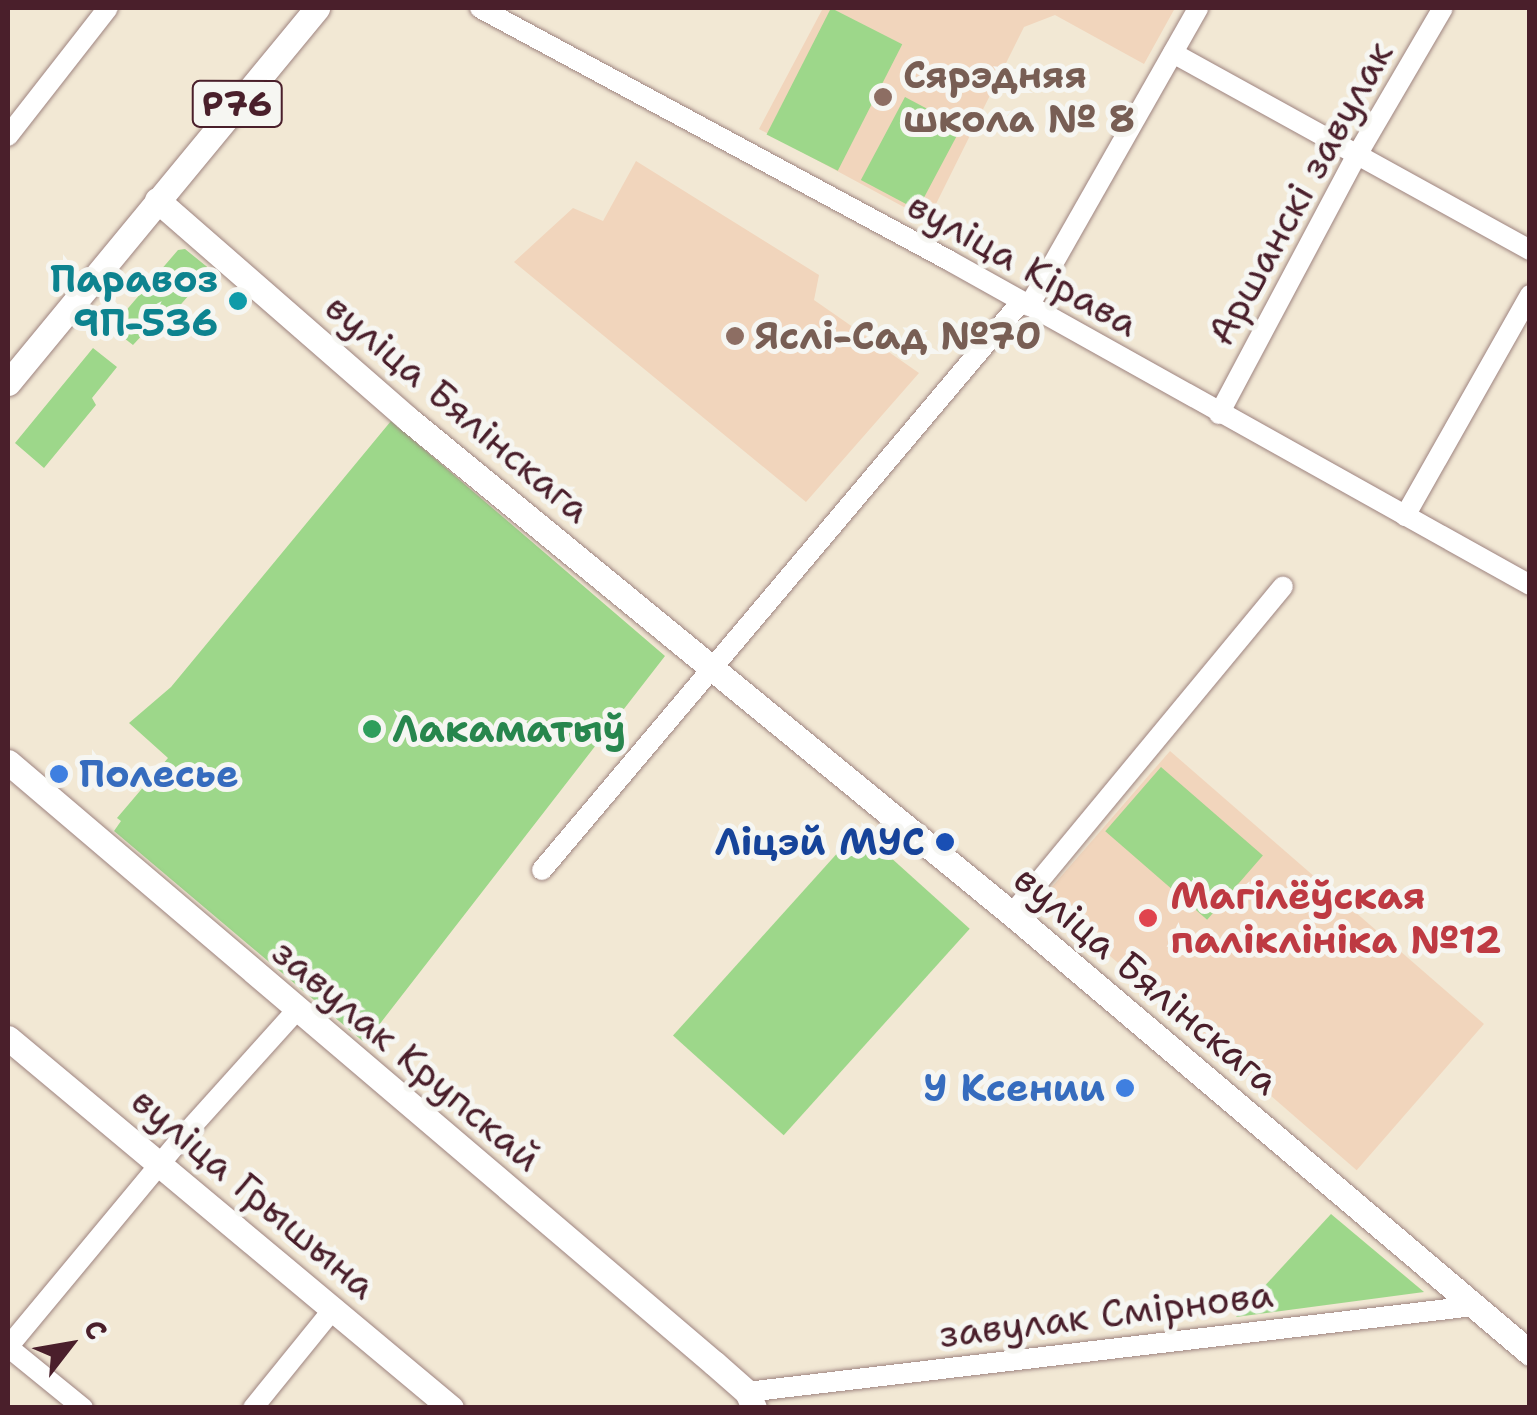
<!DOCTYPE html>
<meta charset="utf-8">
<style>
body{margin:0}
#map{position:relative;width:1537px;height:1415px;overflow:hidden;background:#f2e8d4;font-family:"Shantell Sans",sans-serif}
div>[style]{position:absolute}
.built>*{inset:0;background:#f1d5bc;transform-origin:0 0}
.green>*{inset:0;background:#9dd78a;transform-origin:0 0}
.roads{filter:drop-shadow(0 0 2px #9e8480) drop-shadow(0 0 2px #9e8480)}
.minor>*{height:20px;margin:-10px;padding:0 10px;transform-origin:10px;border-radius:10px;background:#fff}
.major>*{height:25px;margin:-12.5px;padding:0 12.5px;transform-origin:12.5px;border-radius:12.5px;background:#fff}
.dots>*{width:28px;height:28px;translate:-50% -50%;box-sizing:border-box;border:5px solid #f6f6f2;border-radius:50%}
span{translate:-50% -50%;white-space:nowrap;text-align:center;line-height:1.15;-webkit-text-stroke:10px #f6f6f2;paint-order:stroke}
.shield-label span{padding:2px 8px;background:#f6f6f2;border:2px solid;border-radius:8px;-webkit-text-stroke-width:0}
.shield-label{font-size:35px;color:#4a1f2b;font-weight:700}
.education-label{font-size:38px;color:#785e54;font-weight:700}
.left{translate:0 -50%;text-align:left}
.street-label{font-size:38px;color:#4a1f2b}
.culture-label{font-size:38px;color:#0d838f;font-weight:700}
.right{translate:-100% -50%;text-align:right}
.leisure-label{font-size:38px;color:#27864d;font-weight:700}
.shop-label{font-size:38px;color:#366cbe;font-weight:700}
.transit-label{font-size:38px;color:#164399;font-weight:700}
.health-label{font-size:38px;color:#be3a42;font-weight:700}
.frame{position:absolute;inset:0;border:10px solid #4a1f2b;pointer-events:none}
.north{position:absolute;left:20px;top:1295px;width:100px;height:100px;-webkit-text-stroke:8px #f6f6f2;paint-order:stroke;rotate:59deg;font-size:28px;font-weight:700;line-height:40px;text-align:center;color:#4a1f2b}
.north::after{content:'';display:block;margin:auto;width:35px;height:45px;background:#4a1f2b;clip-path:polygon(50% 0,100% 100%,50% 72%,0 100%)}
</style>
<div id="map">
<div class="built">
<i style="clip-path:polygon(823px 8px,1175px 8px,1144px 64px,1055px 15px,1024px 27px,928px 220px,759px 129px)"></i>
<i style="clip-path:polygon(636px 161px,819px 275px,814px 300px,919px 373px,806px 502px,514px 262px,573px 208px,603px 221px)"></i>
<i style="left:1170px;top:751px;width:416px;height:194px;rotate:41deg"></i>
</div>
<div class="green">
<i style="left:831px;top:8px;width:80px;height:142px;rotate:27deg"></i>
<i style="left:905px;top:97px;width:64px;height:94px;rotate:28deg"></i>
<i style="clip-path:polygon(185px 249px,211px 270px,168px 319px,159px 317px,133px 345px,111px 328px,178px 250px)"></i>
<i style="clip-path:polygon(93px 348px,117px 367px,92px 398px,96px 405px,44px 468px,15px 443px)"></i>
<i style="clip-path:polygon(391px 421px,665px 656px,365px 1043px,114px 831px,121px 821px,117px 818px,168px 758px,129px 723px,171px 687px)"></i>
<i style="left:1161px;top:767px;width:135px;height:85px;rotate:41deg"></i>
<i style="left:859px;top:829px;width:149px;height:278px;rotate:42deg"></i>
<i style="clip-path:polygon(1331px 1214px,1424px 1292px,1236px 1317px)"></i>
</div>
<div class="roads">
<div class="minor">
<i style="left:480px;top:8px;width:534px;rotate:28.29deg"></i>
<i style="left:950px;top:261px;width:664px;rotate:29.19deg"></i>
<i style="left:1173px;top:53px;width:408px;rotate:28.9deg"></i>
<i style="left:8px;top:136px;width:162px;rotate:-52deg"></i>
<i style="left:1029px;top:306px;width:343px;rotate:-60.4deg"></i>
<i style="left:1219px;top:414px;width:293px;rotate:-62deg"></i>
<i style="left:1357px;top:155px;width:170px;rotate:-59.7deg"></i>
<i style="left:1405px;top:516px;width:254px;rotate:-60.5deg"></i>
<i style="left:542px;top:870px;width:743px;rotate:-49.86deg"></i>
<i style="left:1012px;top:914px;width:425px;rotate:-50.4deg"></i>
<i style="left:8px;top:1347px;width:266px;rotate:-50.3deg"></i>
<i style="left:178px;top:1142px;width:176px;rotate:-48deg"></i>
<i style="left:8px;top:1347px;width:97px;rotate:39.1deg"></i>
<i style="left:747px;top:1392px;width:732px;rotate:-6.75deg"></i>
<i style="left:253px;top:1408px;width:129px;rotate:-51deg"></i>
</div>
<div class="major">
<i style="left:157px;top:200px;width:333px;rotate:41.1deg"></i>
<i style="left:408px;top:419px;width:781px;rotate:39.34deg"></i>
<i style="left:1012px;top:914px;width:679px;rotate:40.28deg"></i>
<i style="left:8px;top:383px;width:486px;rotate:-50.5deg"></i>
<i style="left:8px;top:762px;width:927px;rotate:40.41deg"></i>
<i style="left:714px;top:1363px;width:44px;rotate:41.3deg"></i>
<i style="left:747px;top:1392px;width:17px;rotate:66deg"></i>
<i style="left:8px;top:1038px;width:577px;rotate:39.87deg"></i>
</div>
</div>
<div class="dots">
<i style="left:883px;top:97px;background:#8d6e63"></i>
<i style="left:238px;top:301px;background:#0f9aa8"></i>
<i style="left:735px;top:336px;background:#8d6e63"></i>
<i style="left:372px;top:729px;background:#2e9e5b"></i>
<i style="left:59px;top:774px;background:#3f7fe0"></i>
<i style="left:945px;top:842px;background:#1a4fb4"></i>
<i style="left:1148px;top:918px;background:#e0444e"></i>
<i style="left:1125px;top:1088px;background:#3f7fe0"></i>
</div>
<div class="shield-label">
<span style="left:237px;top:104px">Р76</span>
</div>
<div class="education-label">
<span class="left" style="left:903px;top:97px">Сярэдняя<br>школа № 8</span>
<span class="left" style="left:755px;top:336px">Яслі-Сад №70</span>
</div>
<div class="street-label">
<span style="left:1300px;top:193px;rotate:-61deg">Аршанскі завулак</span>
<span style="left:1023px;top:264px;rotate:29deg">вуліца Кірава</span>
<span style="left:458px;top:408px;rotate:40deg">вуліца Бялінскага</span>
<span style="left:1147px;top:980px;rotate:40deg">вуліца Бялінскага</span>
<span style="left:407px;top:1055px;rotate:40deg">завулак Крупскай</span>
<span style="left:254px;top:1193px;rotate:40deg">вуліца Грышына</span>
<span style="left:1106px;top:1314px;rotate:-7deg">завулак Смірнова</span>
</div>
<div class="culture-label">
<span class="right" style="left:218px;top:301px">Паравоз<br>9П-536</span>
</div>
<div class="leisure-label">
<span class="left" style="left:392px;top:729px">Лакаматыў</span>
</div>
<div class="shop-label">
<span class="left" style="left:79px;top:774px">Полесье</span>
<span class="right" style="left:1105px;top:1088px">У Ксении</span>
</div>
<div class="transit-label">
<span class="right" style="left:925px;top:842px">Ліцэй МУС</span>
</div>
<div class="health-label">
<span class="left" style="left:1170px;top:918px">Магілёўская<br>паліклініка №12</span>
</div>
<div class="frame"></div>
<div class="north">С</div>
</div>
